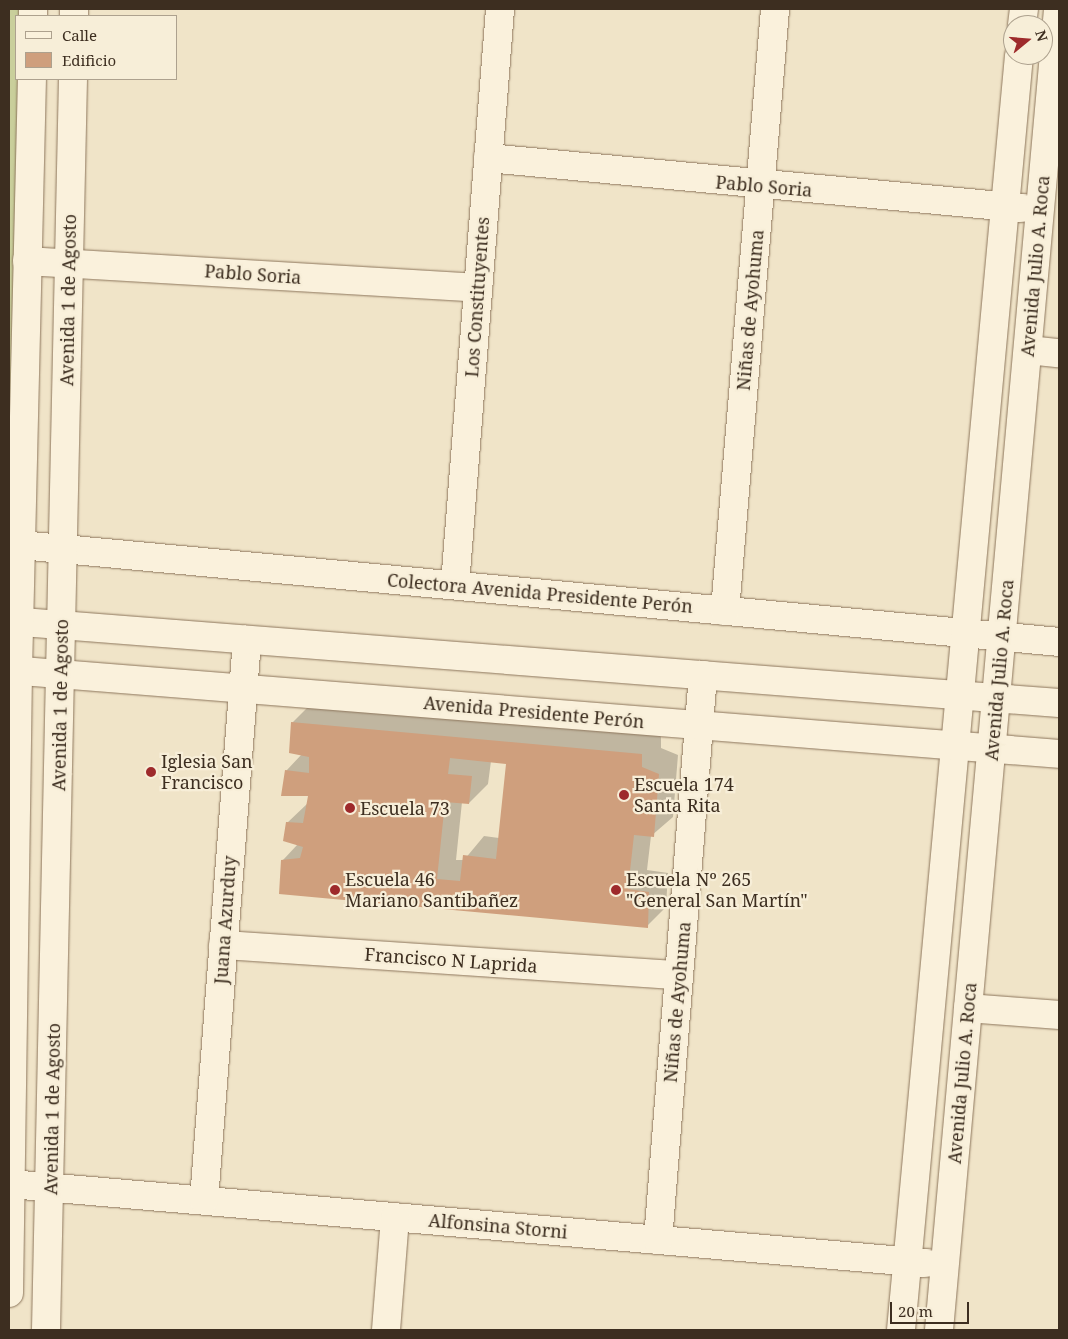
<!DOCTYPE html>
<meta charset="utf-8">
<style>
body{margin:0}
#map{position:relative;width:1068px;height:1339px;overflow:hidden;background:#f0e4c8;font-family:"Noto Serif",serif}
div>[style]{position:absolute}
.green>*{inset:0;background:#c9cf9b}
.shadow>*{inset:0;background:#0003}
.building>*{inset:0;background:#cf9f7d}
.roads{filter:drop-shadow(0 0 1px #8d765c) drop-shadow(0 0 1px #8d765c)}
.street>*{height:28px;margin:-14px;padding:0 14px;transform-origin:14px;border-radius:14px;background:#faf1dc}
.secondary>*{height:28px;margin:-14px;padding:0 14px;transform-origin:14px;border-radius:14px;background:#faf1dc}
.dots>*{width:14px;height:14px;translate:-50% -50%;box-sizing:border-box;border:2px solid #f7eed8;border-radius:50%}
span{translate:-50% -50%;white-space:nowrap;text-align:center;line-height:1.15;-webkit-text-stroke:4.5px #f7eed8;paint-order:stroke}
.street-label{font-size:18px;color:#3d2e20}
.poi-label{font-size:18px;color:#3d2e20}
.left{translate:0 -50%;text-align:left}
.frame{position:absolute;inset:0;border:10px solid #3d2e20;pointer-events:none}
.legend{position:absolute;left:15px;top:15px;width:162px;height:65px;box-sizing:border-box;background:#f7eed8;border:1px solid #ada18e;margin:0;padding:6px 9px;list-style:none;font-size:15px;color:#3d2e20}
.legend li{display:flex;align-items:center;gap:10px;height:25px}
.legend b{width:25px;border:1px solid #ada18e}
.north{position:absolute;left:1003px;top:15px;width:50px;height:50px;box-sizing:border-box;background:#f7eed8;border:1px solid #ada18e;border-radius:50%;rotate:73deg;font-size:14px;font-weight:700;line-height:20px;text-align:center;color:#3d2e20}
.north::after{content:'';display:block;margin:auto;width:18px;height:22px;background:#9e2a2b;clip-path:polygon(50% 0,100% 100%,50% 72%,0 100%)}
.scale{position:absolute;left:890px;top:1302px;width:79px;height:22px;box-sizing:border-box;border:2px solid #3d2e20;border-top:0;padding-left:6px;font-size:15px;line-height:18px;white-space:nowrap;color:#3d2e20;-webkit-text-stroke:4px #f7eed8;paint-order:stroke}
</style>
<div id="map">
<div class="green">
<i style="clip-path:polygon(9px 9px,19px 9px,9px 589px)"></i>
</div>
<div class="shadow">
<i style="clip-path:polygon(evenodd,312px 703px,661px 735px,661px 748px,678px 755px,673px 817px,651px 836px,647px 870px,668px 873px,666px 907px,647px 926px,283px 860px,298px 844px,287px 823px,308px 803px,309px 795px,286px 771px,302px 754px,292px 723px,312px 703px,491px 761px,507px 763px,499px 838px,484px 836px,464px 860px,456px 860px,462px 802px,469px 803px,488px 784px,491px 761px)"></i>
</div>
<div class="building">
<i style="clip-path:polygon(evenodd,291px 722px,642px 754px,642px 767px,659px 774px,654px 837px,634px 835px,628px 889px,649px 892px,648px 928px,279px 894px,281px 860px,300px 858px,303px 847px,283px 841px,286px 822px,303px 823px,308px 796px,281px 796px,285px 770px,309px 773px,309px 757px,289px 753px,291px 722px,450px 758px,506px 764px,496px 859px,463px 855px,460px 881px,437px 879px,445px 802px,469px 804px,472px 776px,448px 774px,450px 758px)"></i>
</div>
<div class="roads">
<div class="street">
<i style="left:1022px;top:25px;width:16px;rotate:-83deg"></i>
<i style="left:488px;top:158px;width:536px;rotate:5.35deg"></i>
<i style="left:27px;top:261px;width:452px;rotate:3.4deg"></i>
<i style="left:1028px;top:350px;width:31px;rotate:6deg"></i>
<i style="left:20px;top:545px;width:1044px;rotate:5.33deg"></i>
<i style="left:455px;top:585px;width:578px;rotate:-85.53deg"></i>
<i style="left:725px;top:611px;width:604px;rotate:-85.25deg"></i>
<i style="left:223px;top:945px;width:457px;rotate:3.8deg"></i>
<i style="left:968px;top:1008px;width:91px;rotate:4.4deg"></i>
<i style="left:10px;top:1184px;width:919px;rotate:4.93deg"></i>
<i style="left:204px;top:1200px;width:562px;rotate:-85.61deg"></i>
<i style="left:658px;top:1240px;width:567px;rotate:-85.45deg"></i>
<i style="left:9px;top:1293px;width:622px;rotate:-89.17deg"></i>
<i style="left:46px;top:1330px;width:656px;rotate:-88.78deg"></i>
<i style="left:386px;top:1330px;width:113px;rotate:-85.4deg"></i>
<i style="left:901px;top:1330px;width:1280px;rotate:-84.71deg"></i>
<i style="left:939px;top:1330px;width:1326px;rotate:-84.85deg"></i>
</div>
<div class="secondary">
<i style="left:33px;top:16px;width:7px;rotate:-90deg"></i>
<i style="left:74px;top:16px;width:7px;rotate:-90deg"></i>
<i style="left:9px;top:621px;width:1053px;rotate:4.47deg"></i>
<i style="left:9px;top:670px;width:1053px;rotate:4.57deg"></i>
<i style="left:18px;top:671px;width:592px;rotate:-88.65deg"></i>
<i style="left:60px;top:674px;width:595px;rotate:-88.75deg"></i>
</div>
</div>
<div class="dots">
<i style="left:151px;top:772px;background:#9e2a2b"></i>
<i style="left:624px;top:795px;background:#9e2a2b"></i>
<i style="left:350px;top:808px;background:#9e2a2b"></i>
<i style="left:335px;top:890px;background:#9e2a2b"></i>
<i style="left:616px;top:890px;background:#9e2a2b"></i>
</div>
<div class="street-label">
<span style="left:764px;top:186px;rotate:5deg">Pablo Soria</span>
<span style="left:1035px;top:266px;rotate:-85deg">Avenida Julio A. Roca</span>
<span style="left:253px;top:274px;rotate:4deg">Pablo Soria</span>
<span style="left:477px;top:297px;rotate:-86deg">Los Constituyentes</span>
<span style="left:68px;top:300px;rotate:-89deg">Avenida 1 de Agosto</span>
<span style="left:750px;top:310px;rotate:-85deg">Niñas de Ayohuma</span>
<span style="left:540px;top:593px;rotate:5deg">Colectora Avenida Presidente Perón</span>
<span style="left:999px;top:670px;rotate:-85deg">Avenida Julio A. Roca</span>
<span style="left:60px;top:705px;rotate:-89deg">Avenida 1 de Agosto</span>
<span style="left:534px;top:712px;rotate:5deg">Avenida Presidente Perón</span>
<span style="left:225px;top:920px;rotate:-86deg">Juana Azurduy</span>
<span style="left:451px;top:960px;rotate:4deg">Francisco N Laprida</span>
<span style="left:677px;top:1002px;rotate:-85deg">Niñas de Ayohuma</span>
<span style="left:962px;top:1073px;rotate:-85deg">Avenida Julio A. Roca</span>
<span style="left:52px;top:1109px;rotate:-89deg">Avenida 1 de Agosto</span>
<span style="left:498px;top:1226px;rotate:5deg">Alfonsina Storni</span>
</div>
<div class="poi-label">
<span class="left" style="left:161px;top:772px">Iglesia San<br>Francisco</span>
<span class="left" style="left:634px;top:795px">Escuela 174<br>Santa Rita</span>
<span class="left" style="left:360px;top:808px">Escuela 73</span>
<span class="left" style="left:345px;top:890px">Escuela 46<br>Mariano Santibañez</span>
<span class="left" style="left:626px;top:890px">Escuela Nº 265<br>"General San Martín"</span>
</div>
<div class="frame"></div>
<ul class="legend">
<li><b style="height:6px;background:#faf1dc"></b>Calle</li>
<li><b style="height:14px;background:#cf9f7d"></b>Edificio</li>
</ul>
<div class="north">N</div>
<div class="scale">20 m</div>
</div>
